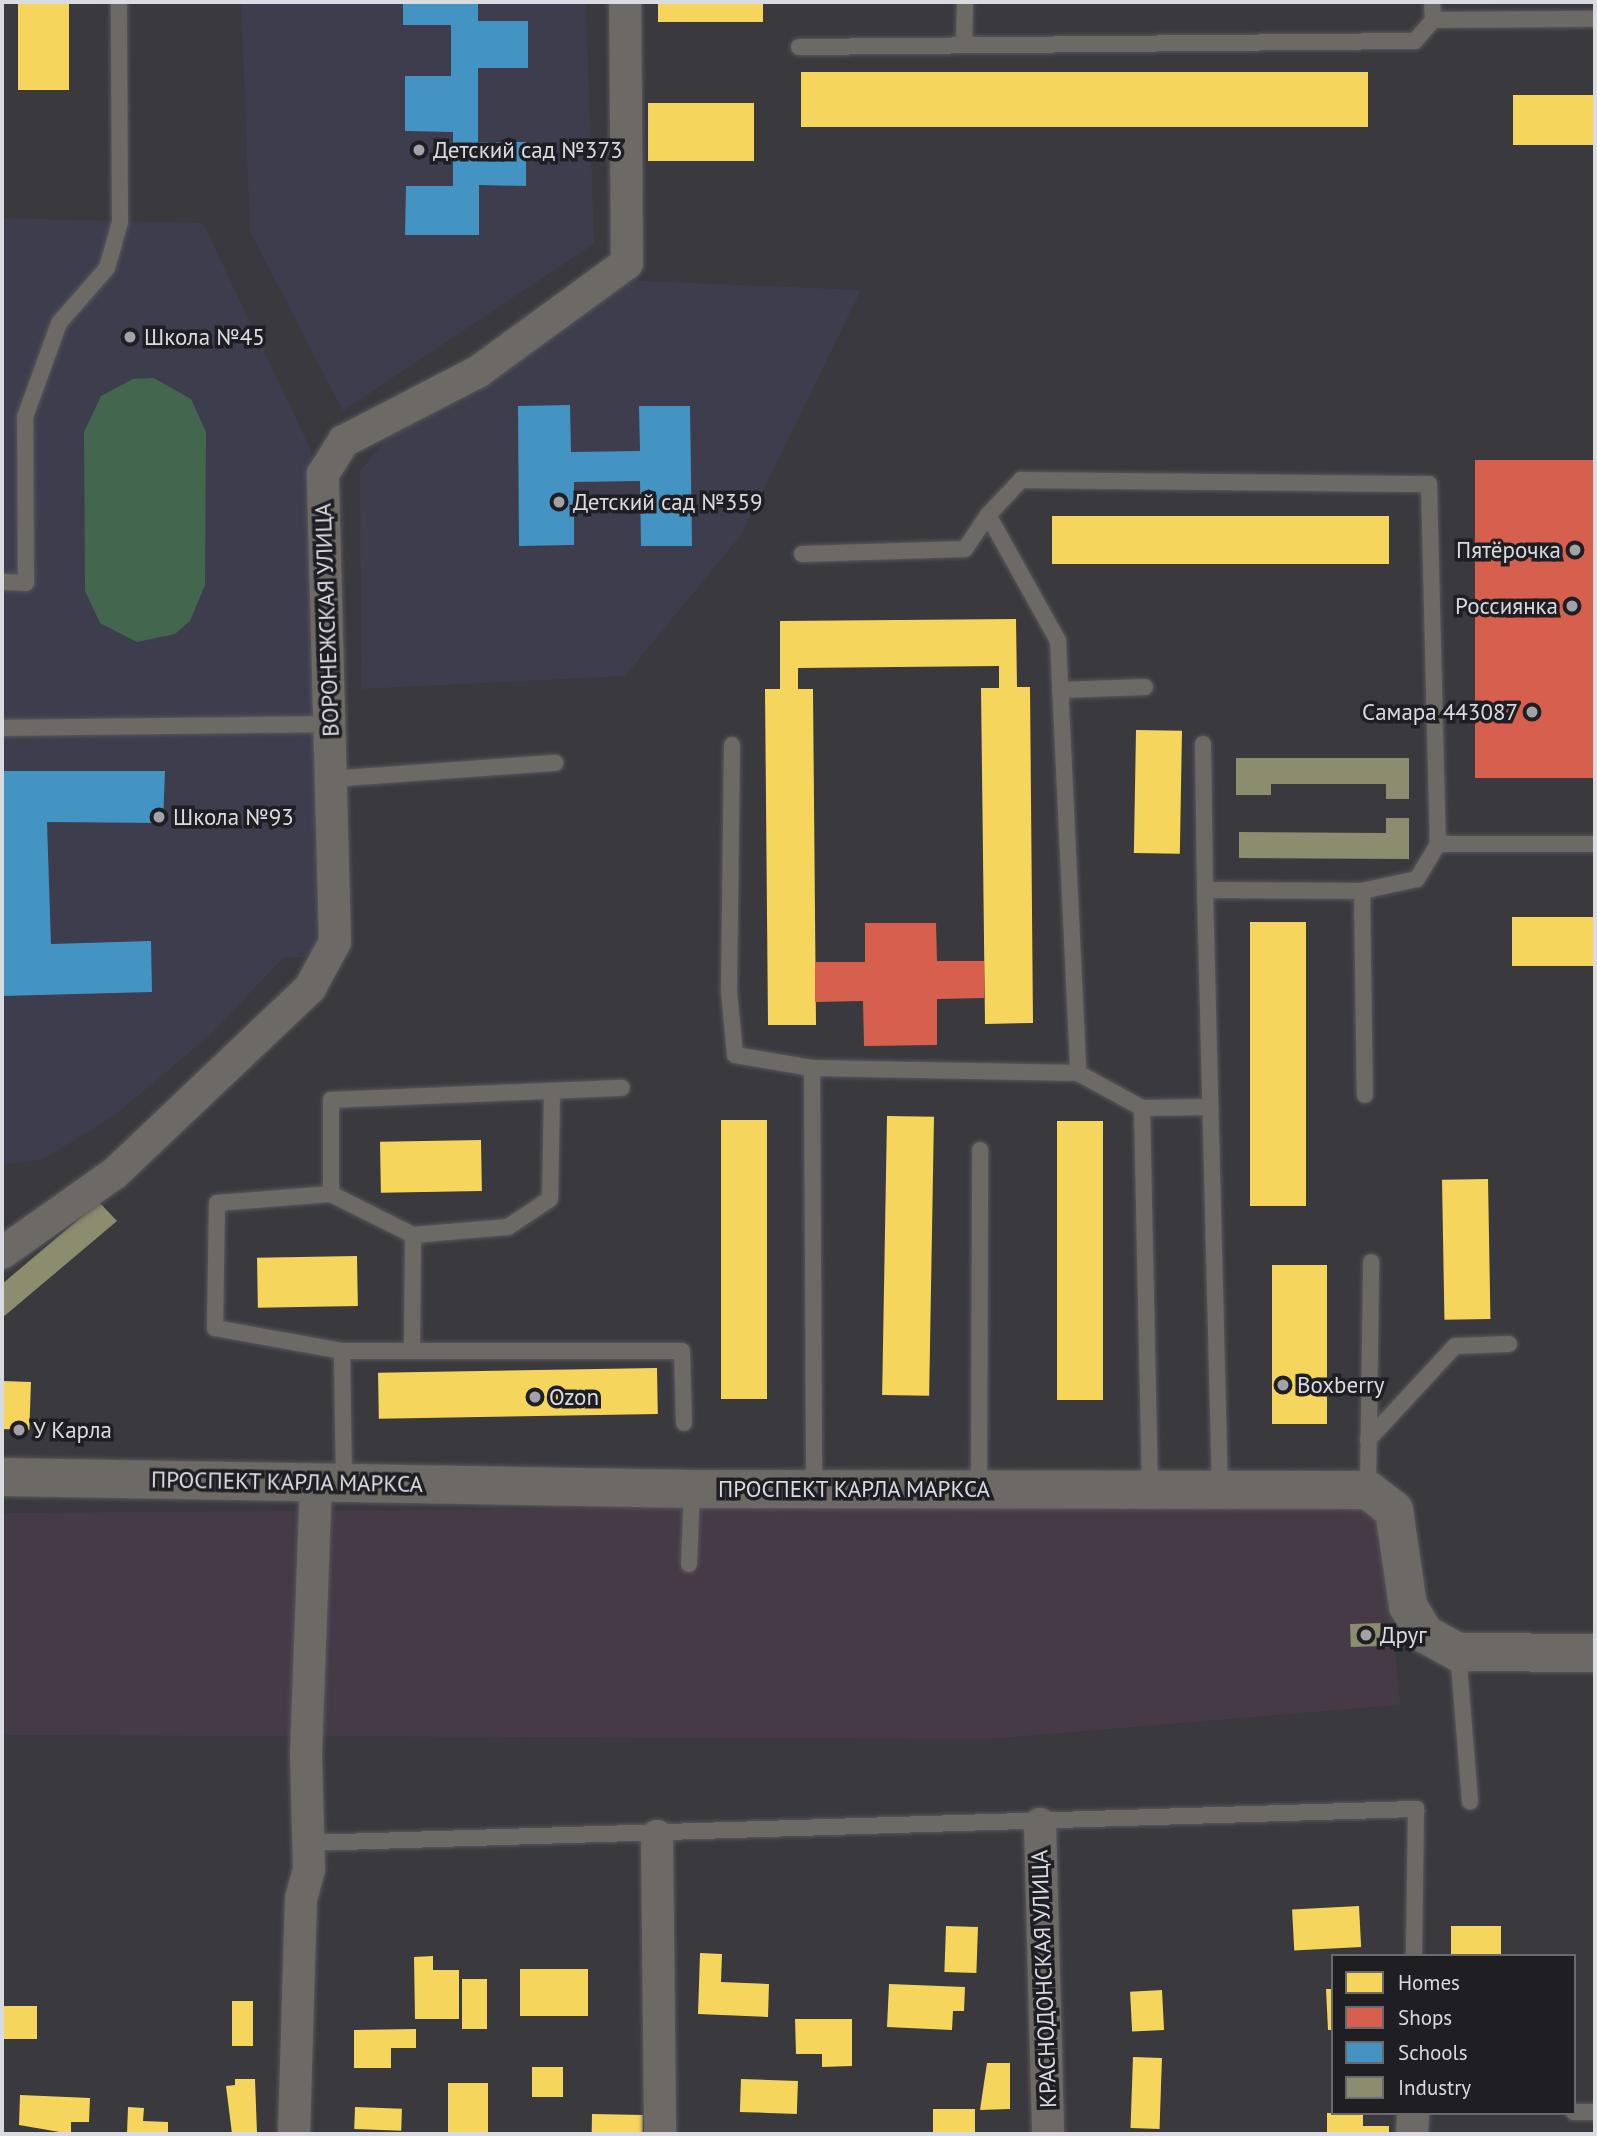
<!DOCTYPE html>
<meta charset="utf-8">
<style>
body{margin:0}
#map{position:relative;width:1597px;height:2136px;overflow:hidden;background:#39393e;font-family:"PT Sans",sans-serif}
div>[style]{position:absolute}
.industrial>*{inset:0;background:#463a46}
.built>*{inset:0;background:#3d3d4d}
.green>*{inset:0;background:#43664f}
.homes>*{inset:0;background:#f6d55c;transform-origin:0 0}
.shops>*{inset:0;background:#d6604d;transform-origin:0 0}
.schools>*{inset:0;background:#4393c3}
.industry>*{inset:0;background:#8c8c6e;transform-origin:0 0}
.roads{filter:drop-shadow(0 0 2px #57575b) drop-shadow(0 0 2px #57575b)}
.service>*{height:16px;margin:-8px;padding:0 8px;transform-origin:8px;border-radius:8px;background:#6d6965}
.minor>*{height:32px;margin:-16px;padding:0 16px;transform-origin:16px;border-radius:16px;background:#6d6965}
.tertiary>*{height:38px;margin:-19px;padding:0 19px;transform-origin:19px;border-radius:19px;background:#6d6965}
.dots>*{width:19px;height:19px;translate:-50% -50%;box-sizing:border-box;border:4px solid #1e1e23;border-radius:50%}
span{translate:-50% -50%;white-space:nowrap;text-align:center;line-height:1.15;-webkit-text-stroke:7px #1e1e23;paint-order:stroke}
.poi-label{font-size:23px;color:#dadae1}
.left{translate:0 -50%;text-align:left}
.right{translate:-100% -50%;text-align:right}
.street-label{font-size:23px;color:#dadae1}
.frame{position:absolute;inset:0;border:4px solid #dadae1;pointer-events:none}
.legend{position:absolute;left:1331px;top:1954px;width:245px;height:161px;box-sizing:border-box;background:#1e1e23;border:2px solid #69696f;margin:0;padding:9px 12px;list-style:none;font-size:21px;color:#dadae1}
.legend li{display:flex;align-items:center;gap:14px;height:35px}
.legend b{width:35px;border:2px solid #69696f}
</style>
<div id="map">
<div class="industrial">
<i style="clip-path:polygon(1362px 1503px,1383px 1520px,1400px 1705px,989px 1739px,2px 1735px,2px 1513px)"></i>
</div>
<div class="built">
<i style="clip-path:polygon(241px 2px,586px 2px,594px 244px,343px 411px,250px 232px)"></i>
<i style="clip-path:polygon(2px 218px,203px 223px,311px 450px,320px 956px,283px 958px,210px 1035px,115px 1115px,44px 1159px,2px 1165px)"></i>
<i style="clip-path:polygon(625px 280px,861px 290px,742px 534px,625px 676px,361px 689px,360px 471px,396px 427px)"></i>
</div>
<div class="green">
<i style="clip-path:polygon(154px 378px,191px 399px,206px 432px,205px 585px,190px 621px,175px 634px,137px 642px,100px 623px,85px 591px,84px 432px,101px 396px,133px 379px)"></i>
</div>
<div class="homes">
<i style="left:18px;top:2px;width:51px;height:88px"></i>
<i style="left:658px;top:2px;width:105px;height:20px"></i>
<i style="left:1368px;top:72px;width:55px;height:567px;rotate:90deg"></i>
<i style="left:1513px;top:95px;width:82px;height:50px"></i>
<i style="left:648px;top:103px;width:106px;height:58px"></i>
<i style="left:1389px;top:516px;width:48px;height:337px;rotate:90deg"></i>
<i style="clip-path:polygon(1016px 619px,1017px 687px,1030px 687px,1033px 1023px,985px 1024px,981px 688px,999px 688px,999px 666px,798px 668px,798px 689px,813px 689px,816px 1025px,768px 1025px,765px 689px,780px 689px,780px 621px)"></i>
<i style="left:1136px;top:730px;width:46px;height:123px;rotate:1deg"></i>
<i style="left:1512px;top:917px;width:83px;height:49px"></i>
<i style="left:1250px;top:922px;width:56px;height:284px"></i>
<i style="left:887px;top:1116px;width:47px;height:279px;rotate:1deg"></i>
<i style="left:721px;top:1120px;width:46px;height:279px"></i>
<i style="left:1057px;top:1121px;width:46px;height:279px"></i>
<i style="left:481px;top:1140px;width:51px;height:101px;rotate:89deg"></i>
<i style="left:1488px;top:1179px;width:140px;height:46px;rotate:89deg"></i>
<i style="left:357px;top:1256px;width:50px;height:100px;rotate:89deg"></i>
<i style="left:1272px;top:1265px;width:55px;height:159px"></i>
<i style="left:657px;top:1368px;width:46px;height:279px;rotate:89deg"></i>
<i style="left:3px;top:1381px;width:28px;height:48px;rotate:2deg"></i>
<i style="left:1359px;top:1906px;width:41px;height:67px;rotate:87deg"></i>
<i style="left:946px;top:1926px;width:32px;height:46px;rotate:2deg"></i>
<i style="left:1451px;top:1926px;width:50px;height:30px"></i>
<i style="clip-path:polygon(700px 1953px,722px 1954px,721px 1982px,769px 1984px,768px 2017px,698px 2014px)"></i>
<i style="clip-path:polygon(433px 1956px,433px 1970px,459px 1970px,459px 2019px,415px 2019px,414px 1957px)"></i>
<i style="left:588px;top:1969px;width:47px;height:68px;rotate:90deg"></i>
<i style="left:462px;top:1979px;width:25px;height:50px"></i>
<i style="clip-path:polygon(889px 1984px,965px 1987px,964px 2011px,953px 2011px,952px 2030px,887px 2027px)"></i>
<i style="clip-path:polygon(1326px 1989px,1333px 1989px,1333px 2030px,1328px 2030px)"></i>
<i style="left:1162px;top:1990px;width:40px;height:32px;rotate:87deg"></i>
<i style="left:232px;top:2001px;width:21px;height:45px"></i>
<i style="left:2px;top:2006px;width:35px;height:33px"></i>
<i style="clip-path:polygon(795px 2019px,852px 2019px,852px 2066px,822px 2067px,822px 2054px,796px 2054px)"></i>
<i style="clip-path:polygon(416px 2029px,416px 2048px,391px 2048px,391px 2068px,354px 2068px,354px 2030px)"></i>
<i style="left:1133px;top:2057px;width:29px;height:71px;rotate:2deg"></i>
<i style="clip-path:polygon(987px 2063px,1010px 2063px,1010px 2109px,980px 2110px)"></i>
<i style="left:532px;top:2067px;width:31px;height:30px"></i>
<i style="clip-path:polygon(235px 2079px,255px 2079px,257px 2133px,232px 2134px,226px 2086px,235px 2085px)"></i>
<i style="left:741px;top:2079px;width:57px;height:33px;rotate:2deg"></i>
<i style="left:448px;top:2083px;width:40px;height:51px"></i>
<i style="clip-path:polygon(20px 2095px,90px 2098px,89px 2122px,71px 2122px,71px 2134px,19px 2125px)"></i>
<i style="clip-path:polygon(128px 2107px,144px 2108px,143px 2121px,168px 2122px,168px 2134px,127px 2134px)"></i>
<i style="left:355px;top:2107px;width:47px;height:22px;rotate:2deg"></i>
<i style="left:933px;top:2109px;width:42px;height:25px"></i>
<i style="clip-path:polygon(1327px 2113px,1363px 2114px,1363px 2126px,1389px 2126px,1389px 2134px,1327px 2134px)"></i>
<i style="left:592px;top:2114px;width:51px;height:20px;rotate:1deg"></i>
</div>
<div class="shops">
<i style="left:1475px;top:460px;width:119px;height:318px"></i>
<i style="clip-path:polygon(865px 923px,936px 923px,937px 961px,984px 961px,984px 998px,937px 999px,937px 1045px,864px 1046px,863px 1001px,815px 1002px,815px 962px,865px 962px)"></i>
</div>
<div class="schools">
<i style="clip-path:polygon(403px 2px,478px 2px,478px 21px,528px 21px,528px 68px,478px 68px,478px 142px,526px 142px,526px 186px,479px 185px,479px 235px,405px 235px,406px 186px,453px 186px,453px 132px,405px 131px,405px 76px,451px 76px,451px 25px,403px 25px)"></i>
<i style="clip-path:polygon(570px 405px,571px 452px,640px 451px,639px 406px,690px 406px,692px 546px,641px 546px,640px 481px,574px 482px,574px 545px,519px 546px,518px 406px)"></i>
<i style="clip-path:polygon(2px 771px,165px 771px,163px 823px,47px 822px,51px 944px,151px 941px,152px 992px,2px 996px)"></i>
</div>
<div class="industry">
<i style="clip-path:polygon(1236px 758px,1409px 758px,1409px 799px,1386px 799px,1386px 784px,1271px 784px,1271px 795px,1236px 795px)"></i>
<i style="clip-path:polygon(1386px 818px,1409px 818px,1409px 859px,1239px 858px,1239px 832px,1386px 833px)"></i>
<i style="clip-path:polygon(99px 1202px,117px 1221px,2px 1318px,2px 1284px)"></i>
<i style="left:1381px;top:1623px;width:23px;height:31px;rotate:88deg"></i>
</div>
<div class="roads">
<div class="service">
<i style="left:1433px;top:20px;width:162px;rotate:-0.4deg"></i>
<i style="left:964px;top:44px;width:42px;rotate:-88.6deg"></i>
<i style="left:799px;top:47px;width:616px;rotate:-0.56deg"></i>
<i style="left:1415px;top:41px;width:28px;rotate:-49deg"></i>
<i style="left:1433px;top:20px;width:18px;rotate:-93deg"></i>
<i style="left:988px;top:515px;width:48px;rotate:-46.7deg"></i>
<i style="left:1021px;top:480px;width:408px;rotate:0.6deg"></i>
<i style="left:1429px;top:484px;width:360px;rotate:88.6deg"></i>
<i style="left:1438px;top:844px;width:41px;rotate:121deg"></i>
<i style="left:1417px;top:879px;width:56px;rotate:167.7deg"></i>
<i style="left:1362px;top:891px;width:157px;rotate:-179.6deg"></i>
<i style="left:1205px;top:890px;width:599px;rotate:88.57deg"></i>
<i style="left:802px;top:554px;width:163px;rotate:-1.8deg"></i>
<i style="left:965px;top:549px;width:41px;rotate:-55.9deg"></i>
<i style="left:988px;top:515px;width:144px;rotate:60.9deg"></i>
<i style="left:1058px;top:641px;width:432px;rotate:87.3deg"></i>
<i style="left:2px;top:582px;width:24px;rotate:2deg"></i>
<i style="left:26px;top:583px;width:166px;rotate:-90.3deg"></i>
<i style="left:25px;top:417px;width:100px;rotate:-70.1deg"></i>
<i style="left:59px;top:323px;width:73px;rotate:-48.9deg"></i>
<i style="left:107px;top:268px;width:48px;rotate:-74.2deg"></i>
<i style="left:120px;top:222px;width:220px;rotate:-90.3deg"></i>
<i style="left:1060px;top:690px;width:85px;rotate:-2deg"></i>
<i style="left:2px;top:728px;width:328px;rotate:-0.7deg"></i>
<i style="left:1203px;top:744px;width:146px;rotate:89.2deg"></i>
<i style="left:732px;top:745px;width:246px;rotate:90.7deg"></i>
<i style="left:729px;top:991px;width:64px;rotate:84.6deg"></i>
<i style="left:735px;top:1055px;width:78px;rotate:9.6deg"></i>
<i style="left:812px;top:1068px;width:266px;rotate:1.1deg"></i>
<i style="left:1078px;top:1073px;width:73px;rotate:28.7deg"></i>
<i style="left:1142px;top:1108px;width:68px;rotate:-0.8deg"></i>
<i style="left:331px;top:779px;width:225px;rotate:-4.1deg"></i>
<i style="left:1438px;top:844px;width:157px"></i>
<i style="left:1362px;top:891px;width:204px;rotate:89.2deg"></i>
<i style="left:812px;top:1068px;width:419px;rotate:89.7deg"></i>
<i style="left:1142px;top:1108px;width:380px;rotate:88.8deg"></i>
<i style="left:331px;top:1194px;width:94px;rotate:-90deg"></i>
<i style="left:331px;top:1100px;width:291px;rotate:-2.4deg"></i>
<i style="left:412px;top:1350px;width:115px;rotate:-89.5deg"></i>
<i style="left:342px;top:1351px;width:129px;rotate:-169.7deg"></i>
<i style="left:215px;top:1328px;width:125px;rotate:-89.1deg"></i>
<i style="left:217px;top:1203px;width:114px;rotate:-4.5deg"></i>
<i style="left:331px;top:1194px;width:92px;rotate:26.6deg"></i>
<i style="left:413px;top:1235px;width:95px;rotate:-4.8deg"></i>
<i style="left:508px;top:1227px;width:50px;rotate:-33.7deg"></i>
<i style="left:550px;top:1199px;width:104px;rotate:-88.9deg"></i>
<i style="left:1368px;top:1440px;width:128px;rotate:-47.2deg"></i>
<i style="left:1455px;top:1346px;width:54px;rotate:-2.1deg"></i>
<i style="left:344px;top:1483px;width:132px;rotate:-90.9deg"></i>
<i style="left:342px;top:1351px;width:340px"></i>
<i style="left:682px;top:1351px;width:72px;rotate:88.4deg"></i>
<i style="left:979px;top:1488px;width:338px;rotate:-89.8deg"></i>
<i style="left:1368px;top:1490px;width:228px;rotate:-89.2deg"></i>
<i style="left:689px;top:1564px;width:75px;rotate:-87.7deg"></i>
<i style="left:1458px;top:1652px;width:150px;rotate:85.4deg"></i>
<i style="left:308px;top:1843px;width:1109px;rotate:-1.76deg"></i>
<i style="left:1416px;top:1809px;width:147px;rotate:90.8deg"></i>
<i style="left:1574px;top:2112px;width:21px"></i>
</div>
<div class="minor">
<i style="left:2px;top:1253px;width:138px;rotate:-35.3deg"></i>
<i style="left:115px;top:1173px;width:269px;rotate:-43.5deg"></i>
<i style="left:310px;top:988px;width:52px;rotate:-61.5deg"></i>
<i style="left:335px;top:942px;width:468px;rotate:-91.5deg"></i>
<i style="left:323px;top:474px;width:39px;rotate:-58deg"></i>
<i style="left:344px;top:441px;width:152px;rotate:-27.4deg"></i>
<i style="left:479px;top:371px;width:183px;rotate:-36.1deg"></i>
<i style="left:627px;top:263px;width:261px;rotate:-90.4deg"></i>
<i style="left:1040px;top:1824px;width:310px;rotate:88.5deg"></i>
<i style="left:657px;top:1836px;width:298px;rotate:89.4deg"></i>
<i style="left:294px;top:2134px;width:235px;rotate:-88.3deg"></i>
<i style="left:301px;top:1899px;width:31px;rotate:-75deg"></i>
<i style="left:309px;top:1869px;width:115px;rotate:-91.5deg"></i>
<i style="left:306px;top:1754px;width:271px;rotate:-87.9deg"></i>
<i style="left:1412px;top:2134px;width:21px;rotate:-87deg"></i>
</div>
<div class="tertiary">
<i style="left:2px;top:1477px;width:690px;rotate:1deg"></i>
<i style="left:692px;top:1489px;width:676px;rotate:0.08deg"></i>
<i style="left:1368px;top:1490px;width:33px;rotate:38deg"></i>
<i style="left:1394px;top:1510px;width:97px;rotate:81.7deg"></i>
<i style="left:1408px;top:1606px;width:33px;rotate:59deg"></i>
<i style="left:1425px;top:1634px;width:38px;rotate:29deg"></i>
<i style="left:1458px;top:1652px;width:137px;rotate:0.4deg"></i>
</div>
</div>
<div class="dots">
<i style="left:419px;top:150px;background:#a2a2a8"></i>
<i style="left:130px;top:337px;background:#a2a2a8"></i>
<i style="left:559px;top:502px;background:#a2a2a8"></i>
<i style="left:1575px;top:550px;background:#a2a2a8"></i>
<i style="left:1572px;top:606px;background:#a2a2a8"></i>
<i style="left:1532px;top:712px;background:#a2a2a8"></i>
<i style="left:159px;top:817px;background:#a2a2a8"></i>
<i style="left:1283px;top:1385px;background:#a2a2a8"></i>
<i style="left:535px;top:1397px;background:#a2a2a8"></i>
<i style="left:19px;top:1430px;background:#a2a2a8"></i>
<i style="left:1366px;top:1635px;background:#a2a2a8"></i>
</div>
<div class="poi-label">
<span class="left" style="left:433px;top:150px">Детский сад №373</span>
<span class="left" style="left:144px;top:337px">Школа №45</span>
<span class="left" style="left:573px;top:502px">Детский сад №359</span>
<span class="right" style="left:1561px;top:550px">Пятёрочка</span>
<span class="right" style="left:1558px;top:606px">Россиянка</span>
<span class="right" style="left:1518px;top:712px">Самара 443087</span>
<span class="left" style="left:173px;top:817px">Школа №93</span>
<span class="left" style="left:1297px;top:1385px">Boxberry</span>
<span class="left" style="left:549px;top:1397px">Ozon</span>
<span class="left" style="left:33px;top:1430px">У Карла</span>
<span class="left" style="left:1380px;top:1635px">Друг</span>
</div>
<div class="street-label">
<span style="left:327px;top:620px;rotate:-92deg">ВОРОНЕЖСКАЯ УЛИЦА</span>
<span style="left:287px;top:1482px;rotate:1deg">ПРОСПЕКТ КАРЛА МАРКСА</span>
<span style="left:854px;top:1489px">ПРОСПЕКТ КАРЛА МАРКСА</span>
<span style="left:1044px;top:1979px;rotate:-92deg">КРАСНОДОНСКАЯ УЛИЦА</span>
</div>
<div class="frame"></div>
<ul class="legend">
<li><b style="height:19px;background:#f6d55c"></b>Homes</li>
<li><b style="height:19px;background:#d6604d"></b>Shops</li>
<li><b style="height:19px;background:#4393c3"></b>Schools</li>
<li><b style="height:19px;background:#8c8c6e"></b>Industry</li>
</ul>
</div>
